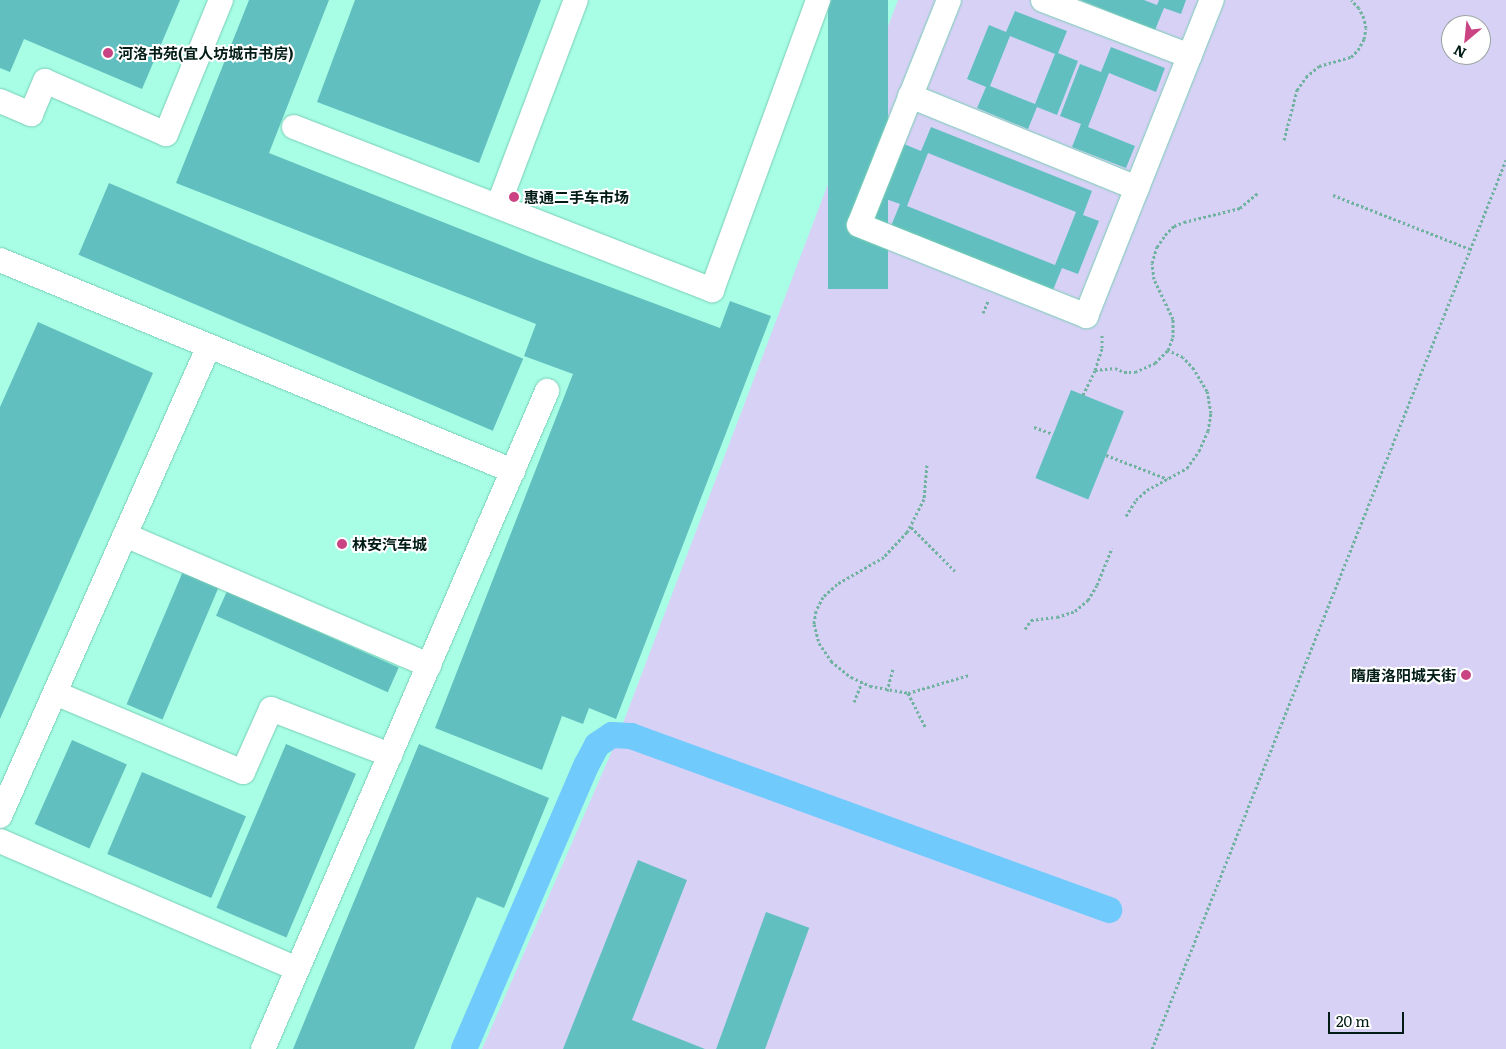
<!DOCTYPE html>
<meta charset="utf-8">
<style>
body{margin:0}
#map{position:relative;width:1506px;height:1049px;overflow:hidden;background:#a8fee5;font-family:Literata,"Noto Sans SC",serif}
div>[style]{position:absolute}
.green>*{inset:0;background:#d8d1f6}
.canal>*{height:26px;margin:-13px;padding:0 13px;transform-origin:13px;border-radius:13px;background:#70cafb}
.building>*{inset:0;background:#61c0bf;transform-origin:0 0}
.path>*{height:3px;margin-top:-1.5px;transform-origin:0;background:repeating-linear-gradient(90deg,#70b2a0 0 2.5px,transparent 0 5px)}
.roads{filter:drop-shadow(0 0 1px #79cdb6) drop-shadow(0 0 1px #79cdb6)}
.minor>*{height:24px;margin:-12px;padding:0 12px;transform-origin:12px;border-radius:12px;background:#fff}
.dots>*{width:14px;height:14px;translate:-50% -50%;box-sizing:border-box;border:2px solid #fff;border-radius:50%}
span{translate:-50% -50%;white-space:nowrap;text-align:center;line-height:1.15;-webkit-text-stroke:4px #fff;paint-order:stroke}
.poi-label{font-size:15px;color:#011b15;font-weight:700}
.left{translate:0 -50%;text-align:left}
.right{translate:-100% -50%;text-align:right}
.north{position:absolute;left:1441px;top:15px;width:50px;height:50px;box-sizing:border-box;background:#fff;border:1px solid #99a4a1;border-radius:50%;rotate:208deg;font-size:14px;font-weight:700;line-height:20px;text-align:center;color:#011b15}
.north::after{content:'';display:block;margin:auto;width:18px;height:22px;background:#ca4484;clip-path:polygon(50% 0,100% 100%,50% 72%,0 100%)}
.scale{position:absolute;left:1328px;top:1012px;width:76px;height:22px;box-sizing:border-box;border:2px solid #011b15;border-top:0;padding-left:6px;font-size:15px;line-height:18px;white-space:nowrap;color:#011b15;-webkit-text-stroke:4px #fff;paint-order:stroke}
</style>
<div id="map">
<div class="green">
<i style="clip-path:polygon(evenodd,898px 0,1506px 0,1506px 1049px,482px 1049px,615px 744px,898px 0,1451px 25px,1481px 25px,1481px 55px,1451px 55px,1451px 25px)"></i>
</div>
<div class="canal">
<i style="left:464px;top:1049px;width:310px;rotate:-66.7deg"></i>
<i style="left:587px;top:764px;width:21px;rotate:-62deg"></i>
<i style="left:597px;top:745px;width:18px;rotate:-34deg"></i>
<i style="left:612px;top:735px;width:19px;rotate:3deg"></i>
<i style="left:631px;top:736px;width:509px;rotate:20deg"></i>
</div>
<div class="building">
<i style="clip-path:polygon(0 0,180px 0,142px 89px,24px 39px,10px 72px,0 68px)"></i>
<i style="clip-path:polygon(249px 0,329px 0,269px 153px,538px 260px,720px 328px,730px 301px,771px 316px,616px 719px,589px 708px,583px 724px,562px 716px,542px 770px,435px 728px,573px 374px,524px 356px,536px 324px,176px 183px)"></i>
<i style="clip-path:polygon(355px 0,541px 0,479px 163px,317px 102px)"></i>
<i style="left:828px;top:0;width:60px;height:289px"></i>
<i style="clip-path:polygon(1080px 0,1144px 0,1157px 5px,1159px 0,1186px 0,1181px 14px,1164px 8px,1155px 30px)"></i>
<i style="clip-path:polygon(evenodd,1015px 11px,1067px 31px,1058px 53px,1078px 61px,1057px 115px,1037px 107px,1028px 129px,977px 108px,986px 87px,967px 79px,989px 25px,1006px 32px,1015px 11px,1010px 36px,1055px 54px,1035px 104px,990px 86px,1010px 36px)"></i>
<i style="clip-path:polygon(1111px 47px,1165px 68px,1156px 92px,1109px 73px,1088px 127px,1135px 146px,1126px 168px,1072px 147px,1081px 124px,1060px 116px,1080px 64px,1101px 72px)"></i>
<i style="clip-path:polygon(evenodd,931px 127px,1092px 191px,1083px 215px,1099px 221px,1078px 274px,1062px 268px,1053px 290px,891px 226px,900px 204px,883px 198px,904px 144px,921px 151px,931px 127px,928px 153px,1076px 212px,1055px 265px,907px 206px,928px 153px)"></i>
<i style="left:109px;top:183px;width:450px;height:78px;rotate:23deg"></i>
<i style="clip-path:polygon(38px 322px,153px 373px,0 719px,0 407px)"></i>
<i style="left:1071px;top:390px;width:57px;height:95px;rotate:22deg"></i>
<i style="left:184px;top:569px;width:39px;height:147px;rotate:23deg"></i>
<i style="left:227px;top:591px;width:188px;height:27px;rotate:24deg"></i>
<i style="left:72px;top:740px;width:60px;height:92px;rotate:24deg"></i>
<i style="left:286px;top:744px;width:76px;height:178px;rotate:23deg"></i>
<i style="clip-path:polygon(419px 744px,549px 798px,504px 908px,477px 897px,414px 1049px,293px 1049px)"></i>
<i style="left:142px;top:772px;width:113px;height:89px;rotate:23deg"></i>
<i style="clip-path:polygon(638px 860px,687px 880px,632px 1020px,705px 1049px,563px 1049px)"></i>
<i style="left:766px;top:912px;width:46px;height:147px;rotate:20deg"></i>
</div>
<div class="path">
<i style="left:1284px;top:140px;width:52px;rotate:-75.4deg"></i>
<i style="left:1297px;top:90px;width:16px;rotate:-55deg"></i>
<i style="left:1306px;top:77px;width:17px;rotate:-40deg"></i>
<i style="left:1319px;top:66px;width:33px;rotate:-16deg"></i>
<i style="left:1351px;top:57px;width:10px;rotate:-45deg"></i>
<i style="left:1358px;top:50px;width:13px;rotate:-61deg"></i>
<i style="left:1364px;top:39px;width:11px;rotate:-80deg"></i>
<i style="left:1366px;top:28px;width:10px;rotate:-101deg"></i>
<i style="left:1364px;top:18px;width:11px;rotate:-117deg"></i>
<i style="left:1359px;top:8px;width:11px;rotate:-135deg"></i>
<i style="left:1333px;top:195px;width:147px;rotate:21.5deg"></i>
<i style="left:983px;top:313px;width:13px;rotate:-67deg"></i>
<i style="left:1095px;top:370px;width:23px;rotate:-72deg"></i>
<i style="left:1102px;top:348px;width:14px;rotate:-90deg"></i>
<i style="left:1083px;top:395px;width:28px;rotate:-64deg"></i>
<i style="left:1095px;top:370px;width:20px;rotate:-6deg"></i>
<i style="left:1115px;top:368px;width:10px;rotate:24deg"></i>
<i style="left:1124px;top:372px;width:11px"></i>
<i style="left:1135px;top:372px;width:22px;rotate:-24deg"></i>
<i style="left:1155px;top:363px;width:18px;rotate:-45deg"></i>
<i style="left:1168px;top:350px;width:14px;rotate:-69deg"></i>
<i style="left:1173px;top:337px;width:18px;rotate:-90deg"></i>
<i style="left:1173px;top:319px;width:44px;rotate:-115.4deg"></i>
<i style="left:1154px;top:279px;width:16px;rotate:-97deg"></i>
<i style="left:1152px;top:263px;width:17px;rotate:-73deg"></i>
<i style="left:1157px;top:247px;width:14px;rotate:-56deg"></i>
<i style="left:1165px;top:235px;width:13px;rotate:-45deg"></i>
<i style="left:1174px;top:226px;width:11px;rotate:-22deg"></i>
<i style="left:1184px;top:222px;width:58px;rotate:-14deg"></i>
<i style="left:1240px;top:208px;width:23px;rotate:-40deg"></i>
<i style="left:1034px;top:427px;width:20px;rotate:20deg"></i>
<i style="left:1106px;top:455px;width:66px;rotate:21.2deg"></i>
<i style="left:927px;top:465px;width:34px;rotate:95deg"></i>
<i style="left:924px;top:499px;width:37px;rotate:117deg"></i>
<i style="left:907px;top:532px;width:34px;rotate:133deg"></i>
<i style="left:884px;top:557px;width:54px;rotate:150.1deg"></i>
<i style="left:837px;top:584px;width:19px;rotate:137deg"></i>
<i style="left:823px;top:597px;width:16px;rotate:117deg"></i>
<i style="left:816px;top:611px;width:13px;rotate:99deg"></i>
<i style="left:814px;top:624px;width:20px;rotate:75deg"></i>
<i style="left:819px;top:643px;width:22px;rotate:56deg"></i>
<i style="left:831px;top:661px;width:26px;rotate:39deg"></i>
<i style="left:851px;top:677px;width:21px;rotate:25deg"></i>
<i style="left:870px;top:686px;width:39px;rotate:10deg"></i>
<i style="left:908px;top:693px;width:64px;rotate:-16.4deg"></i>
<i style="left:1126px;top:516px;width:19px;rotate:-58deg"></i>
<i style="left:1136px;top:500px;width:15px;rotate:-42deg"></i>
<i style="left:1147px;top:490px;width:46px;rotate:-28.8deg"></i>
<i style="left:1187px;top:468px;width:21px;rotate:-55deg"></i>
<i style="left:1199px;top:451px;width:22px;rotate:-66deg"></i>
<i style="left:1208px;top:431px;width:18px;rotate:-81deg"></i>
<i style="left:1211px;top:413px;width:22px;rotate:-100deg"></i>
<i style="left:1207px;top:391px;width:26px;rotate:-121deg"></i>
<i style="left:1194px;top:369px;width:16px;rotate:-133deg"></i>
<i style="left:1183px;top:357px;width:17px;rotate:-155deg"></i>
<i style="left:911px;top:527px;width:62px;rotate:45deg"></i>
<i style="left:1025px;top:629px;width:11px;rotate:-56deg"></i>
<i style="left:1031px;top:620px;width:26px;rotate:-7deg"></i>
<i style="left:1057px;top:617px;width:19px;rotate:-18deg"></i>
<i style="left:1075px;top:611px;width:17px;rotate:-40deg"></i>
<i style="left:1088px;top:600px;width:17px;rotate:-59deg"></i>
<i style="left:1097px;top:585px;width:40px;rotate:-68deg"></i>
<i style="left:887px;top:691px;width:23px;rotate:-75deg"></i>
<i style="left:908px;top:693px;width:39px;rotate:63deg"></i>
<i style="left:854px;top:702px;width:22px;rotate:-68deg"></i>
<i style="left:1152px;top:1049px;width:957px;rotate:-68.29deg"></i>
</div>
<div class="roads">
<div class="minor">
<i style="left:949px;top:0;width:242px;rotate:111.8deg"></i>
<i style="left:859px;top:225px;width:245px;rotate:21.8deg"></i>
<i style="left:1086px;top:316px;width:340px;rotate:-68.3deg"></i>
<i style="left:1043px;top:0;width:157px;rotate:20.9deg"></i>
<i style="left:910px;top:96px;width:245px;rotate:22.1deg"></i>
<i style="left:0;top:101px;width:34px;rotate:23deg"></i>
<i style="left:31px;top:114px;width:36px;rotate:-67deg"></i>
<i style="left:45px;top:81px;width:132px;rotate:23.7deg"></i>
<i style="left:166px;top:134px;width:145px;rotate:-67.7deg"></i>
<i style="left:294px;top:127px;width:449px;rotate:21.3deg"></i>
<i style="left:712px;top:290px;width:309px;rotate:-69.9deg"></i>
<i style="left:498px;top:206px;width:220px;rotate:-69.3deg"></i>
<i style="left:0;top:260px;width:555px;rotate:22.36deg"></i>
<i style="left:125px;top:535px;width:331px;rotate:23.2deg"></i>
<i style="left:55px;top:693px;width:204px;rotate:22.8deg"></i>
<i style="left:243px;top:772px;width:69px;rotate:-66deg"></i>
<i style="left:271px;top:709px;width:128px;rotate:21.1deg"></i>
<i style="left:0;top:816px;width:514px;rotate:-66.03deg"></i>
<i style="left:0;top:841px;width:323px;rotate:23.3deg"></i>
<i style="left:263px;top:1049px;width:717px;rotate:-66.65deg"></i>
</div>
</div>
<div class="dots">
<i style="left:108px;top:53px;background:#ca4484"></i>
<i style="left:514px;top:197px;background:#ca4484"></i>
<i style="left:342px;top:544px;background:#ca4484"></i>
<i style="left:1466px;top:675px;background:#ca4484"></i>
</div>
<div class="poi-label">
<span class="left" style="left:118px;top:53px">河洛书苑(宜人坊城市书房)</span>
<span class="left" style="left:524px;top:197px">惠通二手车市场</span>
<span class="left" style="left:352px;top:544px">林安汽车城</span>
<span class="right" style="left:1456px;top:675px">隋唐洛阳城天街</span>
</div>
<div class="north">N</div>
<div class="scale">20 m</div>
</div>
